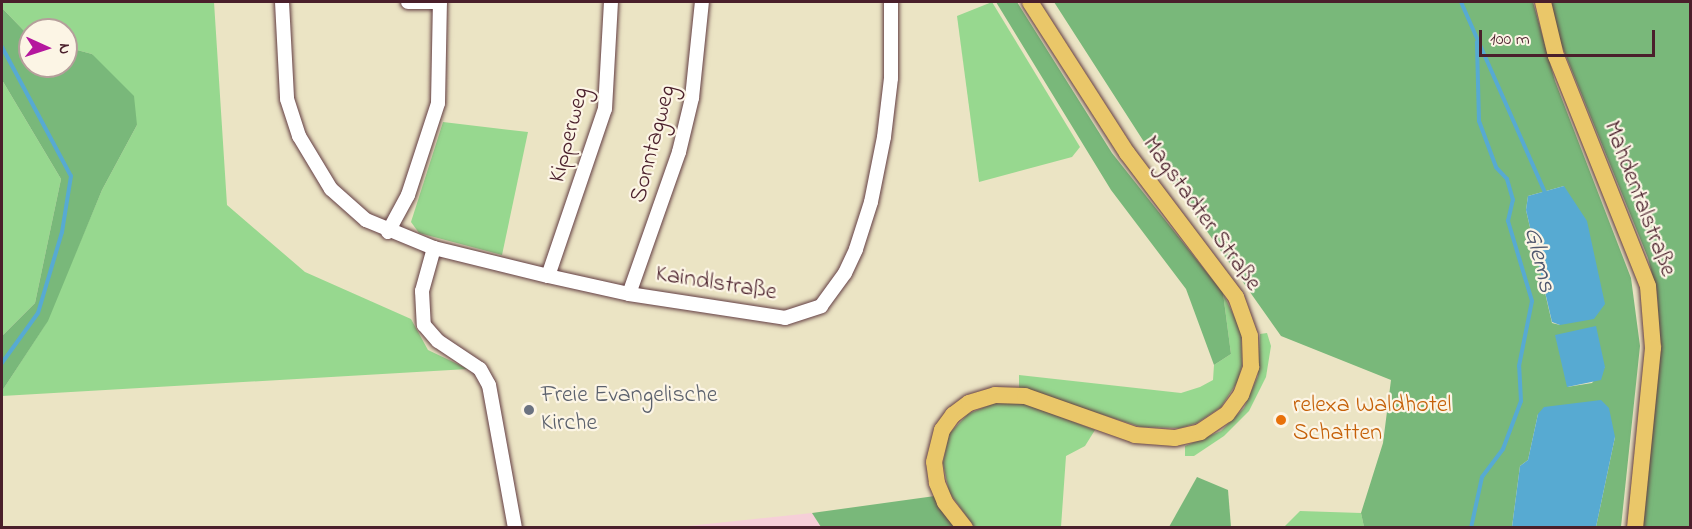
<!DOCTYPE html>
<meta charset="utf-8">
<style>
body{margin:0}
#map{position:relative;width:1692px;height:529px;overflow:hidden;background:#ebe4c4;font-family:"Indie Flower",sans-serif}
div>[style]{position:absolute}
.built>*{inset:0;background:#f6cfd8}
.green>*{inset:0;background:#97d88f}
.forest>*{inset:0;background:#79b87a}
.water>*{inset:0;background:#57aad2}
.stream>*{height:4px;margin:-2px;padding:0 2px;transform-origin:2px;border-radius:2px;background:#57aad2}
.roads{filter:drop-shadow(0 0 2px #623d42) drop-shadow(0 0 2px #623d42)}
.minor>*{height:14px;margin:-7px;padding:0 7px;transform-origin:7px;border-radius:7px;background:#fff}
.major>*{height:16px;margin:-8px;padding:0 8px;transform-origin:8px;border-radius:8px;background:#eac769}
.dots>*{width:16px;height:16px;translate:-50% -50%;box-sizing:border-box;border:3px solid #fcf5e5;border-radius:50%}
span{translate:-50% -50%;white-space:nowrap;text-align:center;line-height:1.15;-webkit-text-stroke:4.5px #fcf5e5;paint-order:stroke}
.street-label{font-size:24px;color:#4a1f2b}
.worship-label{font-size:24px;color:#5b616d}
.left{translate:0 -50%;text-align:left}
.food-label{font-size:24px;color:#c56008}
.water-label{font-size:26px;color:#4f576e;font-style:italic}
.frame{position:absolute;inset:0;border:3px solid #4a1f2b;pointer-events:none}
.north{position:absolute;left:18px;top:18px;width:60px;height:60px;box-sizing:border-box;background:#fcf5e5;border:2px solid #b59f9b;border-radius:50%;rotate:93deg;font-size:16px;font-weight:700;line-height:24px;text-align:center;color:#4a1f2b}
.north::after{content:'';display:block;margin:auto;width:21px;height:27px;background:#b5179e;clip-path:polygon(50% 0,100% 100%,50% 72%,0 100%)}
.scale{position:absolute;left:1479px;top:30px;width:176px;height:27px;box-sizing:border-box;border:3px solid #4a1f2b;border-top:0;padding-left:8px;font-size:18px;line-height:21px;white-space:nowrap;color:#4a1f2b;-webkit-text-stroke:4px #fcf5e5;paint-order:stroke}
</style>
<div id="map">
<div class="built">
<i style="clip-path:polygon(812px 513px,821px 527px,669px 528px)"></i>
</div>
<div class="green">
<i style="clip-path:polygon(2px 2px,214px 2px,227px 205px,305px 272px,411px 319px,428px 350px,468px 369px,2px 396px,2px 391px,45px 325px,102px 190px,137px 125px,92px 54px,66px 47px,66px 30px,30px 30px,30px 37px,2px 8px)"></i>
<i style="clip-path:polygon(992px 2px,1080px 147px,1072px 157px,979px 182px,957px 16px)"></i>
<i style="clip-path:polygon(2px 80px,61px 179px,35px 303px,2px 336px)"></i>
<i style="clip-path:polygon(443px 122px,528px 132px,502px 255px,419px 233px,411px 222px)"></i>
<i style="clip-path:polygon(1223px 293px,1241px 331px,1242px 365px,1238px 381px,1221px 407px,1197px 423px,1180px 428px,1141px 427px,1019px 388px,1019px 375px,1181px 393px,1200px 387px,1213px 380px,1214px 365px,1231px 354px)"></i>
<i style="clip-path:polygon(1267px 333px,1271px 346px,1266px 377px,1249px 411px,1224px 436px,1194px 456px,1185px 456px,1185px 446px,1221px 431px,1244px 408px,1258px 376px,1260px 334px)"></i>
<i style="clip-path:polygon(997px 402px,1026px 404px,1095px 430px,1085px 446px,1066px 456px,1061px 527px,975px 528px,949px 492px,943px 463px,949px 434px,968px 414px)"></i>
<i style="clip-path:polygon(1300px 511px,1361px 513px,1364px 527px,1283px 528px)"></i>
</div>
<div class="forest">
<i style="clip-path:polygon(996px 2px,1017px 2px,1112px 153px,1223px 293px,1231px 354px,1214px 365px,1186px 289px,1111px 190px)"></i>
<i style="clip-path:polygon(evenodd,1054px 2px,1533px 2px,1555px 81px,1631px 278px,1640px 346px,1621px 527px,1596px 527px,1615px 437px,1538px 414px,1528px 460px,1520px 466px,1512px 527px,1364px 527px,1361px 513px,1383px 443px,1391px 380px,1281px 336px,1146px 145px,1054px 2px,1564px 186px,1560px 325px,1552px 323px,1526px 210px,1528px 196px,1564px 186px,1054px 2px,1605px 367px,1592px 383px,1567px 387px,1605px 367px)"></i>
<i style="clip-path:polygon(1550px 2px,1690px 2px,1690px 527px,1642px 527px,1659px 327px,1657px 294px,1648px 258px,1553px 24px)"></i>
<i style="clip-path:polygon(2px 8px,30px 37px,30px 66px,66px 66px,66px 47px,92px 54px,134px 96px,137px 125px,102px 190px,48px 321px,2px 391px,2px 336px,35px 303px,61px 179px,2px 80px)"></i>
<i style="clip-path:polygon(1197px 477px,1228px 490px,1231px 527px,1169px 527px)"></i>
<i style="clip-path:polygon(935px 496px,955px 527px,821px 527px,812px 513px)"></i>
</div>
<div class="water">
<i style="clip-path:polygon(1564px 186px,1587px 221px,1605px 304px,1594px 319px,1560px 325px,1552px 322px,1526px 210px,1528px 196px)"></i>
<i style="clip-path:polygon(1596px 326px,1605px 367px,1601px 380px,1567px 387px,1555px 335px)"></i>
<i style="clip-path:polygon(1601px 400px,1609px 408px,1615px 437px,1596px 527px,1512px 527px,1520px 466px,1528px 460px,1538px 414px,1544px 407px)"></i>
</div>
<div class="stream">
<i style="left:1461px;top:2px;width:211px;rotate:66.2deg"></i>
<i style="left:2px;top:47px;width:146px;rotate:61.9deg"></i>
<i style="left:71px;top:176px;width:57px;rotate:99.1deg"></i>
<i style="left:62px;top:232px;width:84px;rotate:106.5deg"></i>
<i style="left:38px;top:313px;width:62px;rotate:125.8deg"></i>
<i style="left:1471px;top:528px;width:52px;rotate:-77.8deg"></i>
<i style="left:1482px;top:477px;width:35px;rotate:-53deg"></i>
<i style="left:1503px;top:449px;width:51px;rotate:-69.4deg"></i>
<i style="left:1521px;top:401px;width:35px;rotate:-93deg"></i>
<i style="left:1519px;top:366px;width:66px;rotate:-78.7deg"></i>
<i style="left:1532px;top:301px;width:84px;rotate:-106.7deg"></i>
<i style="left:1508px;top:221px;width:22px;rotate:-77deg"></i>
<i style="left:1513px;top:200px;width:22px;rotate:-106deg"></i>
<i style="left:1507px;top:179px;width:16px;rotate:-133deg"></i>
<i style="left:1496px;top:167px;width:49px;rotate:-110.3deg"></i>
<i style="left:1479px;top:121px;width:79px;rotate:-91.5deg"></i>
</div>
<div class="roads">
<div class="minor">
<i style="left:282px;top:2px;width:97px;rotate:87deg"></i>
<i style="left:287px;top:99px;width:39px;rotate:72deg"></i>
<i style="left:299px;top:136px;width:62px;rotate:58.9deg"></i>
<i style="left:331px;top:189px;width:47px;rotate:41.5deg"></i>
<i style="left:366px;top:220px;width:74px;rotate:22.4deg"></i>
<i style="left:434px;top:248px;width:117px;rotate:13.8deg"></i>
<i style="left:548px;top:276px;width:83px;rotate:12.5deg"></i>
<i style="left:629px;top:294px;width:158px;rotate:8.7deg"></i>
<i style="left:785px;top:318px;width:38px;rotate:-18deg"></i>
<i style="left:821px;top:306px;width:41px;rotate:-54deg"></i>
<i style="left:845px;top:273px;width:26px;rotate:-65deg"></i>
<i style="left:856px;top:249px;width:49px;rotate:-72.3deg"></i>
<i style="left:871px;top:202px;width:66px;rotate:-78.7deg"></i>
<i style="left:884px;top:137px;width:59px;rotate:-83.2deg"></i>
<i style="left:891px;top:78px;width:76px;rotate:-90deg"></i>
<i style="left:388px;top:232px;width:42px;rotate:-61.6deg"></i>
<i style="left:408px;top:195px;width:97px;rotate:-71.9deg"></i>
<i style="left:438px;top:103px;width:101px;rotate:-88.9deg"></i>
<i style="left:440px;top:2px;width:32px;rotate:180deg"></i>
<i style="left:434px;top:248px;width:45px;rotate:105.6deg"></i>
<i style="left:422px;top:291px;width:34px;rotate:87deg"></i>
<i style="left:424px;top:325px;width:21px;rotate:49deg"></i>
<i style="left:438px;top:341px;width:50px;rotate:33.7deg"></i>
<i style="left:480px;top:369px;width:18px;rotate:61deg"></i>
<i style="left:489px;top:385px;width:145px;rotate:79.7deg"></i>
<i style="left:548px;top:276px;width:176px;rotate:-71.2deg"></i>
<i style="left:605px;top:109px;width:107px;rotate:-86.8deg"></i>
<i style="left:629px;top:294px;width:151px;rotate:-70.6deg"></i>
<i style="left:679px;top:152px;width:56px;rotate:-76.5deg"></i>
<i style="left:692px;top:98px;width:97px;rotate:-84.1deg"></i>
</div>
<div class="major">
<i style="left:1543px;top:2px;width:56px;rotate:76.5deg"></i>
<i style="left:1556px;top:56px;width:248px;rotate:68.2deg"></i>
<i style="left:1648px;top:286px;width:62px;rotate:85.4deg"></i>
<i style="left:1653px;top:348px;width:181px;rotate:95.7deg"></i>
<i style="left:965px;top:528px;width:33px;rotate:-128deg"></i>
<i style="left:945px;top:502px;width:21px;rotate:-113deg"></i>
<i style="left:937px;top:483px;width:21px;rotate:-98deg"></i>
<i style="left:934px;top:462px;width:33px;rotate:-76deg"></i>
<i style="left:942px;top:430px;width:19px;rotate:-54deg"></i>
<i style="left:953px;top:415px;width:20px;rotate:-37deg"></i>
<i style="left:969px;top:403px;width:27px;rotate:-17deg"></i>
<i style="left:995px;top:395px;width:30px;rotate:2deg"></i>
<i style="left:1025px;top:396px;width:117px;rotate:19.5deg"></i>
<i style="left:1135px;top:435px;width:40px;rotate:4.3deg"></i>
<i style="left:1175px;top:438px;width:26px;rotate:-13deg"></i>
<i style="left:1200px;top:432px;width:32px;rotate:-34deg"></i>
<i style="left:1227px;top:414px;width:24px;rotate:-54deg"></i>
<i style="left:1241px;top:395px;width:30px;rotate:-70deg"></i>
<i style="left:1251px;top:367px;width:31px;rotate:-92deg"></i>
<i style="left:1250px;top:336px;width:41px;rotate:-109.7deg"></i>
<i style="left:1236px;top:297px;width:181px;rotate:-127.1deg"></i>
<i style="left:1127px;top:153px;width:179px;rotate:-122.7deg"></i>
</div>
</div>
<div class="dots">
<i style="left:529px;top:410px;background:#6b7280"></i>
<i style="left:1281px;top:420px;background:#e8710a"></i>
</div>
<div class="street-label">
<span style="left:570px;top:135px;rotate:-75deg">Kipperweg</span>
<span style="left:654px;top:144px;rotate:-75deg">Sonntagweg</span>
<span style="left:1639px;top:199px;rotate:69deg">Mahdentalstraße</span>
<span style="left:1201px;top:214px;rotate:54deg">Magstadter Straße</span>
<span style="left:716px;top:284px;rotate:9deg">Kaindlstraße</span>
</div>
<div class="worship-label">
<span class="left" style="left:541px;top:410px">Freie Evangelische<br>Kirche</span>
</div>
<div class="food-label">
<span class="left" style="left:1293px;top:420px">relexa Waldhotel<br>Schatten</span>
</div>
<div class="water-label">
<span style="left:1538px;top:260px;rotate:76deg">Glems</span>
</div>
<div class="frame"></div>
<div class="north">N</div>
<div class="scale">100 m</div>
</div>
